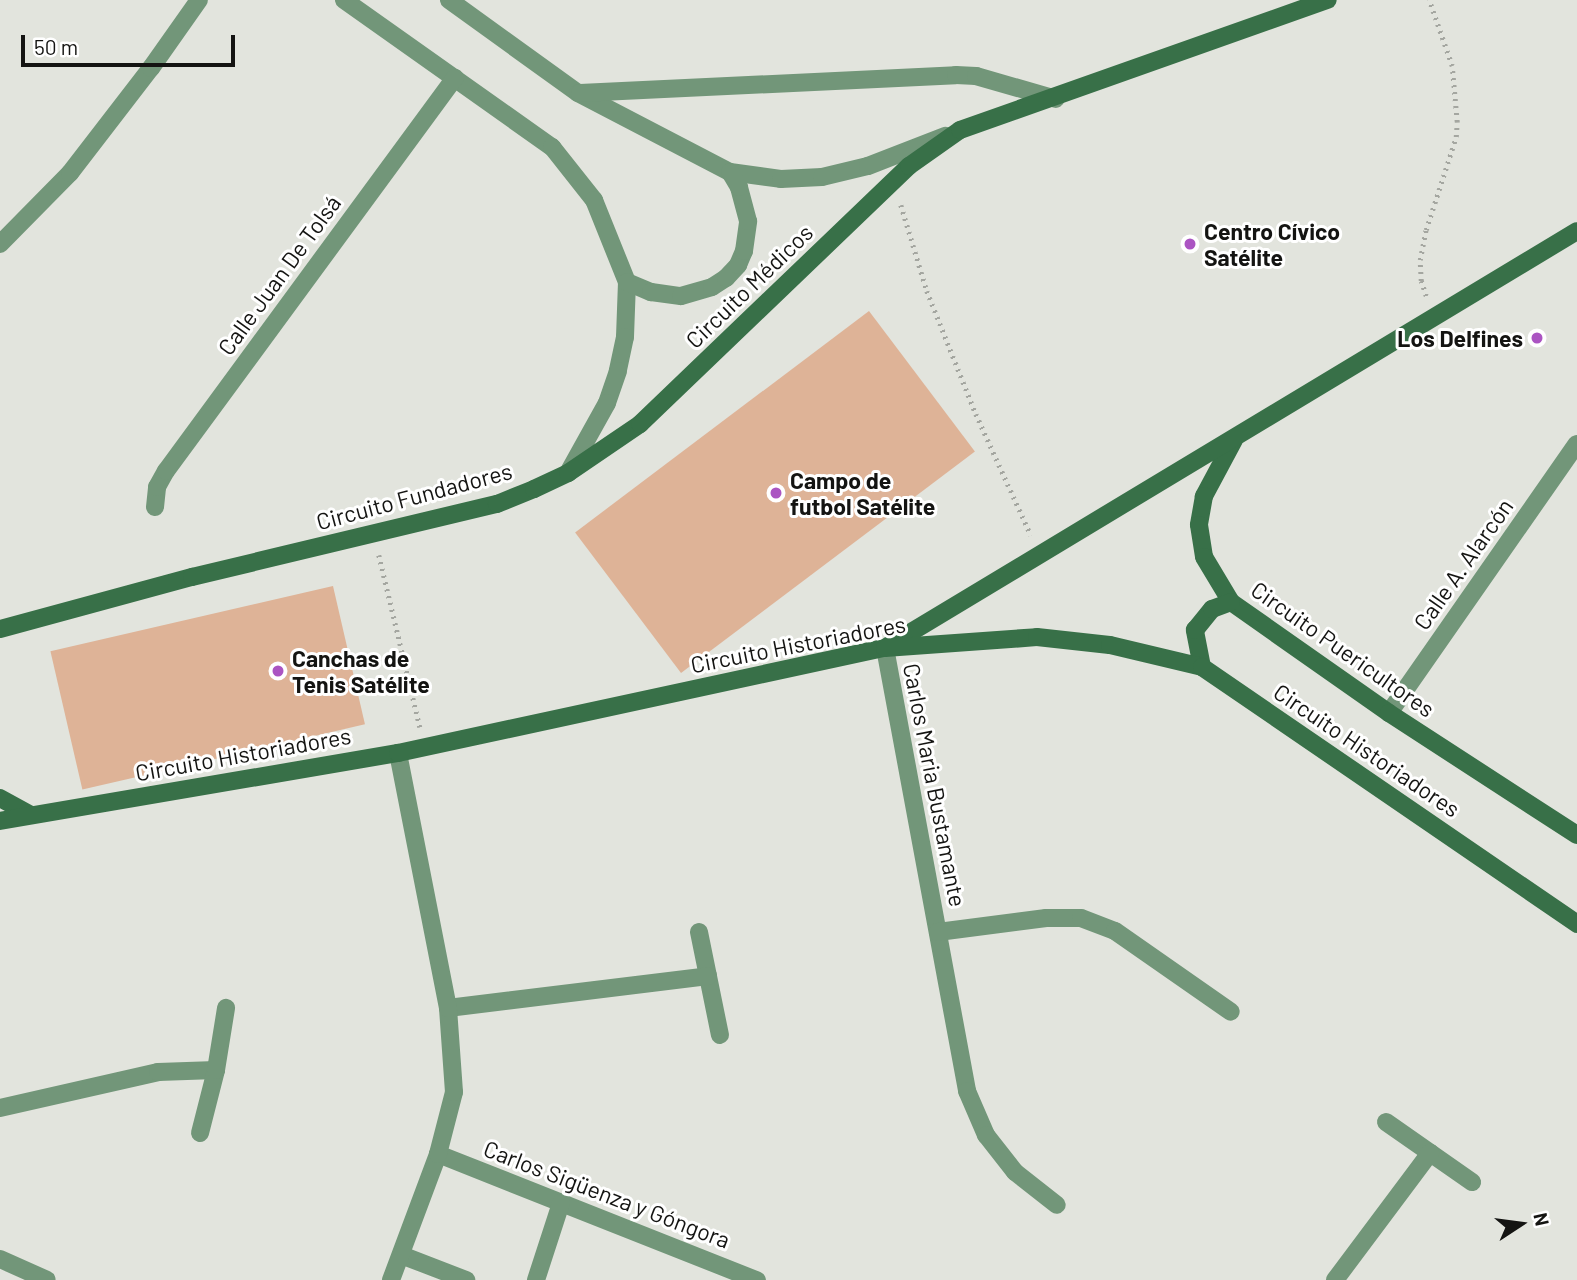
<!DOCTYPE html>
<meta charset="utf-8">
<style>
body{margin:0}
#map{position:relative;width:1577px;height:1280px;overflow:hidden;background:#e2e4dd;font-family:Barlow,sans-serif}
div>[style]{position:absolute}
.green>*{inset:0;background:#deb397;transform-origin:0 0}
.path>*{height:4.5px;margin-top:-2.25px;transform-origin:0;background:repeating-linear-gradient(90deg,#a4a6a0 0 2px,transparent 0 7px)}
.street>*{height:18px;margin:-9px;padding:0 9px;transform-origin:9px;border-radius:9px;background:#729679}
.secondary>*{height:18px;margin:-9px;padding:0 9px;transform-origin:9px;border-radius:9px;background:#387048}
.dots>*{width:19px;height:19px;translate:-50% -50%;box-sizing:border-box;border:4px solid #fff;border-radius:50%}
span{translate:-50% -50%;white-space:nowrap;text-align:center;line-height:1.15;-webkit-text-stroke:6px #fff;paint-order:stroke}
.poi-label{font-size:23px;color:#141412;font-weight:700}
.left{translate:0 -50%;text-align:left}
.right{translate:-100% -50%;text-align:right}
.street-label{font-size:23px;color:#141412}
.north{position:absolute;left:1486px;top:1189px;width:70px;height:70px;-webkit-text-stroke:5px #fff;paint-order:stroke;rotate:77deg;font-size:19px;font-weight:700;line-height:28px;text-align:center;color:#141412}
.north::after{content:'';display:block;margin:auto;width:24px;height:32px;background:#141412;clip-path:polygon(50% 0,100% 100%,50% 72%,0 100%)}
.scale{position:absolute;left:21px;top:35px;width:214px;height:32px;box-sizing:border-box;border:4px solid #141412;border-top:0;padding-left:9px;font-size:21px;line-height:24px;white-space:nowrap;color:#141412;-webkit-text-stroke:5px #fff;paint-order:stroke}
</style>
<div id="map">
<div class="green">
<i style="left:869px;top:311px;width:176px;height:368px;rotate:53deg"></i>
<i style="left:333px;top:586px;width:142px;height:290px;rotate:77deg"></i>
</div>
<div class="path">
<i style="left:901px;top:205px;width:90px;rotate:73.2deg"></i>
<i style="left:927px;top:291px;width:132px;rotate:68.3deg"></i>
<i style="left:976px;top:414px;width:133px;rotate:65.6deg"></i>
<i style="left:1426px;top:296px;width:16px;rotate:-108deg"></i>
<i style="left:1421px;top:281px;width:21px;rotate:-93deg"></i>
<i style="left:1420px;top:260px;width:31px;rotate:-79deg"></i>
<i style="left:1426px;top:230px;width:98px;rotate:-72.1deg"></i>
<i style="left:1456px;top:137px;width:15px;rotate:-86deg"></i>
<i style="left:1457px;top:122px;width:56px;rotate:-95.1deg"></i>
<i style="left:1452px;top:66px;width:70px;rotate:-109.2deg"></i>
<i style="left:379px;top:555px;width:177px;rotate:76.6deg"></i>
</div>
<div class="street">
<i style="left:344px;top:0;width:255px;rotate:35.3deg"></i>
<i style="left:552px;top:147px;width:68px;rotate:51.6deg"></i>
<i style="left:594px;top:200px;width:88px;rotate:68.1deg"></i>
<i style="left:627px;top:282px;width:55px;rotate:92.1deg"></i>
<i style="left:625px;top:337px;width:35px;rotate:102deg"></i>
<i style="left:618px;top:371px;width:34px;rotate:109deg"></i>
<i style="left:607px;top:403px;width:80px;rotate:119.1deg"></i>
<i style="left:449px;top:0;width:159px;rotate:35.8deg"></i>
<i style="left:578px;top:93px;width:171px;rotate:27.5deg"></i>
<i style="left:730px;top:172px;width:51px;rotate:7.8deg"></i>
<i style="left:781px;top:179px;width:41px;rotate:-2.8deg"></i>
<i style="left:822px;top:177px;width:47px;rotate:-13.4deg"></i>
<i style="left:868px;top:166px;width:83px;rotate:-21.3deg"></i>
<i style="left:580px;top:93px;width:376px;rotate:-2.7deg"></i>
<i style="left:956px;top:75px;width:20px;rotate:3deg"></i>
<i style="left:976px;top:76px;width:83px;rotate:16deg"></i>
<i style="left:0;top:244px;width:100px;rotate:-45.4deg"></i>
<i style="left:70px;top:173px;width:133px;rotate:-52.4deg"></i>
<i style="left:151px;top:68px;width:83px;rotate:-54.8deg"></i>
<i style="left:627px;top:282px;width:26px;rotate:23deg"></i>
<i style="left:651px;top:292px;width:30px;rotate:8deg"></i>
<i style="left:681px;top:296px;width:32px;rotate:-16deg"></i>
<i style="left:712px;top:287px;width:17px;rotate:-33deg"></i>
<i style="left:726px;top:278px;width:18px;rotate:-47deg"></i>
<i style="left:738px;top:265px;width:15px;rotate:-67deg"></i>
<i style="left:744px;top:251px;width:30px;rotate:-82deg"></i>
<i style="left:748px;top:221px;width:35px;rotate:-105deg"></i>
<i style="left:739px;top:187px;width:17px;rotate:-121deg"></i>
<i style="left:155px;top:507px;width:20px;rotate:-84deg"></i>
<i style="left:157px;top:487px;width:18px;rotate:-61deg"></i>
<i style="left:166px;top:471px;width:488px;rotate:-53.7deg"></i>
<i style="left:885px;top:648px;width:451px;rotate:79.5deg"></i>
<i style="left:967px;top:1091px;width:48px;rotate:66.6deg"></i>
<i style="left:986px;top:1135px;width:47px;rotate:51.9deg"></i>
<i style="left:1015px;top:1172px;width:53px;rotate:38.2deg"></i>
<i style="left:1389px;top:713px;width:328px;rotate:-55.1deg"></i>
<i style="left:699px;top:932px;width:105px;rotate:78.5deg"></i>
<i style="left:938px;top:932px;width:109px;rotate:-7.4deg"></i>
<i style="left:1046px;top:918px;width:35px"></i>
<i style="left:1081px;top:918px;width:36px;rotate:21deg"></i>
<i style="left:1115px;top:931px;width:141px;rotate:34.9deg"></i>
<i style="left:448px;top:1008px;width:262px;rotate:-7deg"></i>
<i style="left:0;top:1108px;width:162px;rotate:-12.8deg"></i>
<i style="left:158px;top:1072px;width:58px;rotate:-2deg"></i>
<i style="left:1386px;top:1122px;width:105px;rotate:34.9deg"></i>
<i style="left:200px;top:1133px;width:65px;rotate:-75.7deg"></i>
<i style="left:216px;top:1070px;width:63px;rotate:-80.8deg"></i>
<i style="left:438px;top:1154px;width:343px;rotate:21.6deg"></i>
<i style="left:401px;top:1255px;width:70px;rotate:21deg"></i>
<i style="left:0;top:1259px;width:51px;rotate:24.1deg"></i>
<i style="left:391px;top:1280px;width:134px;rotate:-69.5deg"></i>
<i style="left:438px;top:1154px;width:64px;rotate:-75.5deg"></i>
<i style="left:454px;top:1092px;width:84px;rotate:-94.1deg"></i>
<i style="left:448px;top:1008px;width:260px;rotate:-101.1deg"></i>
<i style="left:536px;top:1280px;width:81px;rotate:-72deg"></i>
<i style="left:1335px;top:1280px;width:159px;rotate:-53.2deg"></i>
</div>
<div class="secondary">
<i style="left:1234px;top:440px;width:64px;rotate:118.2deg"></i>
<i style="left:1204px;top:496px;width:29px;rotate:100deg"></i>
<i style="left:1199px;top:525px;width:32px;rotate:81deg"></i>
<i style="left:1204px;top:557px;width:52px;rotate:59deg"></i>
<i style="left:1231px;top:602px;width:193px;rotate:35.1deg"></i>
<i style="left:1389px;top:713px;width:224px;rotate:33deg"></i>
<i style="left:0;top:629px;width:199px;rotate:-15.2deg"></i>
<i style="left:192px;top:577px;width:314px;rotate:-13.5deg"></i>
<i style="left:497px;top:504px;width:40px;rotate:-22deg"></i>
<i style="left:534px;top:489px;width:38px;rotate:-25deg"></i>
<i style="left:568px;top:473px;width:87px;rotate:-34.2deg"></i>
<i style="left:640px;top:424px;width:373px;rotate:-43.8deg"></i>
<i style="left:909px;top:166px;width:62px;rotate:-35.2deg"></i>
<i style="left:960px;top:130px;width:390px;rotate:-19.5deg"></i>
<i style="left:888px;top:646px;width:804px;rotate:-31.06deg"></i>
<i style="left:1202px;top:667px;width:38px;rotate:-101deg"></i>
<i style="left:1195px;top:630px;width:27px;rotate:-51deg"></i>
<i style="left:1212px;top:609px;width:20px;rotate:-20deg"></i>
<i style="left:0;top:798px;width:35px;rotate:29deg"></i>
<i style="left:0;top:821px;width:404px;rotate:-9.7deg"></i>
<i style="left:398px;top:753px;width:498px;rotate:-12.2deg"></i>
<i style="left:885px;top:648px;width:152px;rotate:-4.1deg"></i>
<i style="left:1037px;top:637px;width:73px;rotate:6.3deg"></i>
<i style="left:1110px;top:645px;width:95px;rotate:13.4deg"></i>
<i style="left:1202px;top:667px;width:455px;rotate:34.4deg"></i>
</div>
<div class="dots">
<i style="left:1190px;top:244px;background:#ab54c2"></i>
<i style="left:1537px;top:338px;background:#ab54c2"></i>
<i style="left:776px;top:493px;background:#ab54c2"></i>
<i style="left:278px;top:671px;background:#ab54c2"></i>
</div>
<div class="poi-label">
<span class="left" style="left:1204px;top:244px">Centro Cívico<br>Satélite</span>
<span class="right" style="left:1523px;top:338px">Los Delfines</span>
<span class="left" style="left:790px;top:493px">Campo de<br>futbol Satélite</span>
<span class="left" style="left:292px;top:671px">Canchas de<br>Tenis Satélite</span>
</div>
<div class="street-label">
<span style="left:279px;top:275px;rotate:-54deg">Calle Juan De Tolsá</span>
<span style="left:749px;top:286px;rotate:-44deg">Circuito Médicos</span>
<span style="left:414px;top:496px;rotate:-15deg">Circuito Fundadores</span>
<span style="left:1463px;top:564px;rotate:-55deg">Calle A. Alarcón</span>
<span style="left:798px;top:644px;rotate:-11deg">Circuito Historiadores</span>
<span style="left:1343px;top:649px;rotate:35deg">Circuito Puericultores</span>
<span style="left:1367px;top:750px;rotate:34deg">Circuito Historiadores</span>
<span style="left:243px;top:754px;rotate:-10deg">Circuito Historiadores</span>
<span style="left:935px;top:785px;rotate:79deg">Carlos Maria Bustamante</span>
<span style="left:607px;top:1194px;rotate:21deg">Carlos Sigüenza y Góngora</span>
</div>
<div class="north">N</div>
<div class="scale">50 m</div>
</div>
